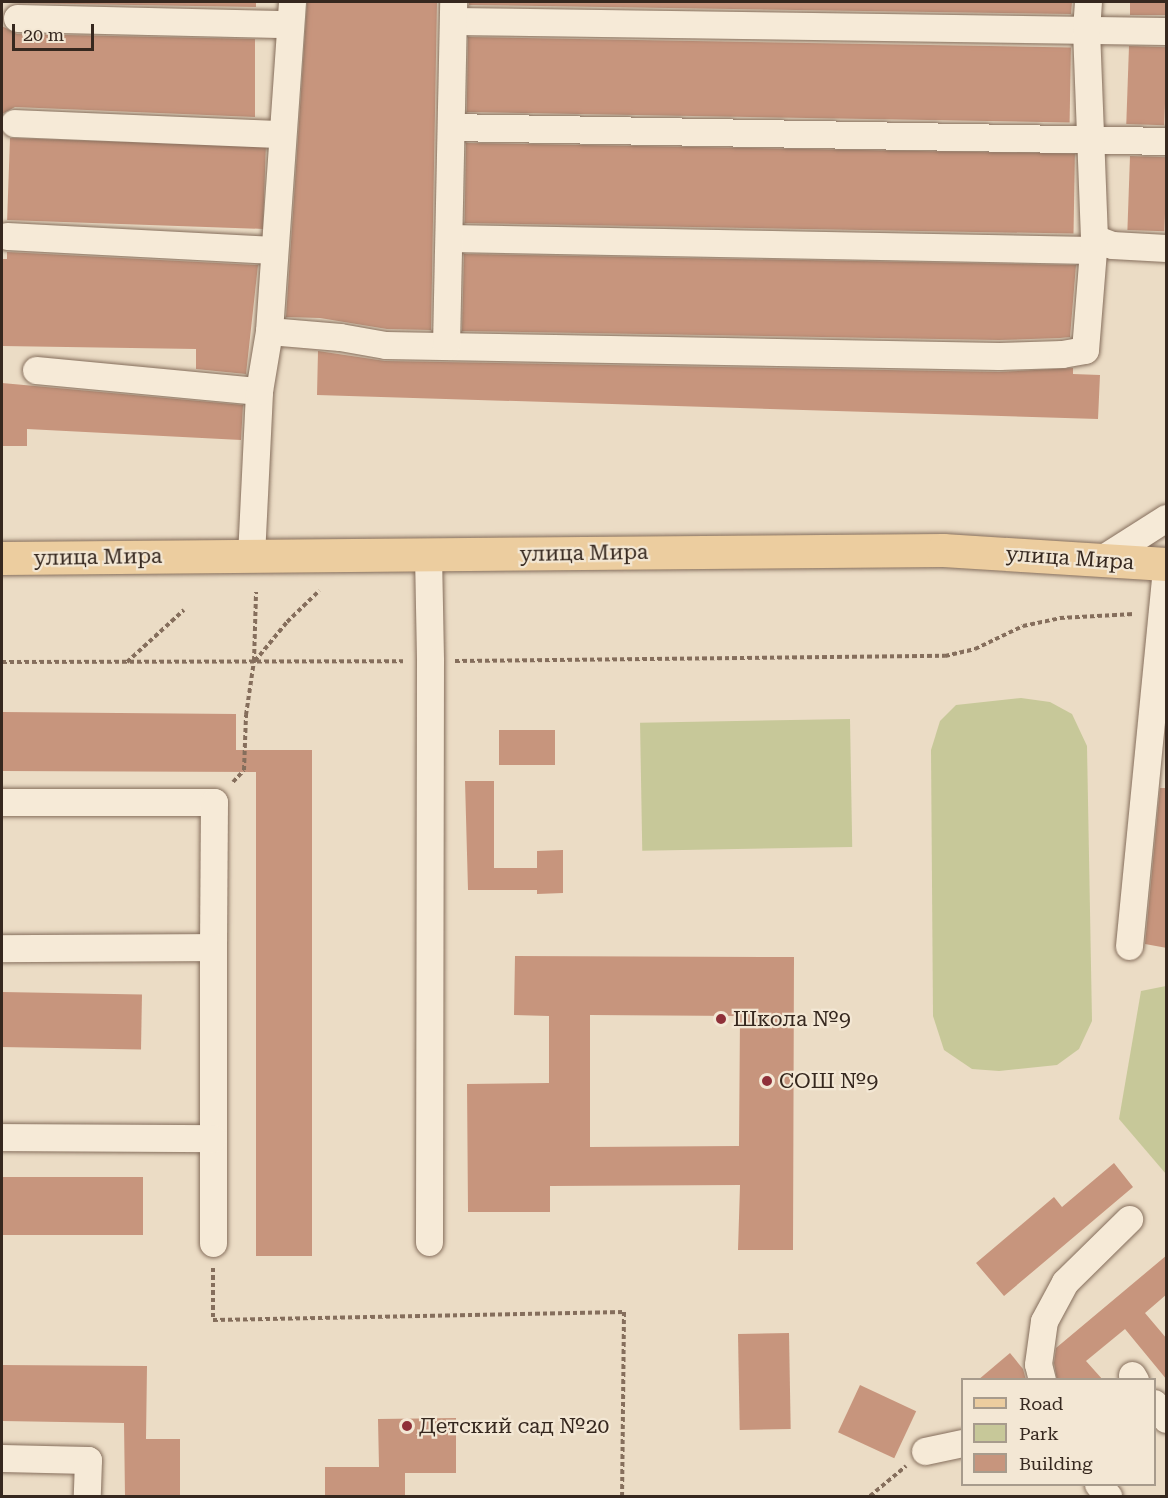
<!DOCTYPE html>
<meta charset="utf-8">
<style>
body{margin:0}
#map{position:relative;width:1168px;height:1498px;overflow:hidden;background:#ebdcc5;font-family:"Roboto Serif",serif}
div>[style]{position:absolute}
.green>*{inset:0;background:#c7c899;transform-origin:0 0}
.building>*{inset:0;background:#c7957d;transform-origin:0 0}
.path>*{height:4px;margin-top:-2px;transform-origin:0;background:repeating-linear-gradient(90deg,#856e5c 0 4.5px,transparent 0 7.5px)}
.roads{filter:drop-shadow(0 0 2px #856e5c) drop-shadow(0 0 2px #856e5c)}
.minor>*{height:27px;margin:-13.5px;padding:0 13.5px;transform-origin:13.5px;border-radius:13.5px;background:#f6ead7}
.major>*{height:33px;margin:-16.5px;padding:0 16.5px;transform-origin:16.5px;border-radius:16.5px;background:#eccd9f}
.dots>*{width:16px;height:16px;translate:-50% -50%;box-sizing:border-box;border:3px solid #f3e7d4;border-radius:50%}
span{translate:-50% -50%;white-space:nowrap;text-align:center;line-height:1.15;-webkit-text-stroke:4.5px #f3e7d4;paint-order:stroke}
.street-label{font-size:21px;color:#36281f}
.poi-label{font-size:21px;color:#36281f}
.left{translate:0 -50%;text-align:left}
.frame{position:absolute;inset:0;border:3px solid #36281f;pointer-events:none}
.legend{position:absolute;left:961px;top:1378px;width:195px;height:108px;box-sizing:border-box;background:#f3e7d4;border:2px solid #a79b8c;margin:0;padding:8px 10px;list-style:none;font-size:18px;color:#36281f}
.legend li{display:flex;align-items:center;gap:12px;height:30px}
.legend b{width:30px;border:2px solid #a79b8c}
.scale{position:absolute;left:12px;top:24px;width:82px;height:27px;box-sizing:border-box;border:3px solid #36281f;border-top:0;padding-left:8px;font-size:18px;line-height:21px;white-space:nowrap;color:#36281f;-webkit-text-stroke:4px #f3e7d4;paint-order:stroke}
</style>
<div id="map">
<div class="green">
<i style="clip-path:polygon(1021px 698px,1050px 702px,1072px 714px,1087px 746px,1092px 1021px,1079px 1049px,1057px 1065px,999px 1071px,972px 1069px,944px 1050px,933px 1016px,931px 750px,940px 721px,956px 705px)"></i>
<i style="left:850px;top:719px;width:128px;height:210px;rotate:89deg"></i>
<i style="clip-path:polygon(1166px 986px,1166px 1174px,1119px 1119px,1141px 991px)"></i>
</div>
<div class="building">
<i style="clip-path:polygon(12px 2px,256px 2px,256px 7px,12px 3px)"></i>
<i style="clip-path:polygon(307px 2px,437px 2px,431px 330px,387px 329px,320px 318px,286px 317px)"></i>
<i style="clip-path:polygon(469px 2px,1072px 2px,1071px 14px,469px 5px)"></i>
<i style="left:1130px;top:2px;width:37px;height:13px"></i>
<i style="clip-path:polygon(2px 26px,17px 34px,255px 39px,255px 117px,15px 107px,2px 114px)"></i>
<i style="left:468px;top:37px;width:603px;height:75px;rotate:1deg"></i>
<i style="left:1129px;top:46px;width:38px;height:78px;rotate:2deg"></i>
<i style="left:10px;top:138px;width:256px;height:82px;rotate:2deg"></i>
<i style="left:466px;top:143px;width:609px;height:80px;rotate:1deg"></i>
<i style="left:1130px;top:156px;width:37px;height:74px;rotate:2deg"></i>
<i style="clip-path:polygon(7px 252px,258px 265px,246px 374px,196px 369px,196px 349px,2px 346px,2px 259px,7px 259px)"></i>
<i style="clip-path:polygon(464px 254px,1076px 265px,1070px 337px,1060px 338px,999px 340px,462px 331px)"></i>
<i style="clip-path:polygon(318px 351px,385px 361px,999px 372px,1073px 368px,1073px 374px,1100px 375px,1098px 419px,317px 395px)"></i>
<i style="clip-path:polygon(2px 383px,243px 405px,241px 440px,27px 429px,27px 446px,2px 446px)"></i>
<i style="clip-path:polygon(2px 712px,236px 714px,236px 750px,312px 750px,312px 1256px,256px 1256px,256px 772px,2px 771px)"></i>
<i style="left:499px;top:730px;width:56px;height:35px"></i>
<i style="clip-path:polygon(465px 781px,494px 781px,494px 868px,537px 868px,537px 851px,563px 850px,563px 893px,537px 894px,537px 890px,468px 890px)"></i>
<i style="clip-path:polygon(1160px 788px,1167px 788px,1167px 948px,1145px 944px)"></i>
<i style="clip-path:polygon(evenodd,515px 956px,794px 957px,793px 1250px,738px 1250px,740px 1185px,550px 1186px,550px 1212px,468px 1212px,467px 1084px,549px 1083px,549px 1016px,514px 1015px,515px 956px,590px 1015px,740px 1016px,739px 1146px,590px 1147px,590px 1015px)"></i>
<i style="left:2px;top:992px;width:140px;height:55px;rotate:1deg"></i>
<i style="clip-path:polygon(1114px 1163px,1133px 1187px,1004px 1296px,976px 1263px,1054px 1197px,1062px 1207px)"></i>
<i style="left:143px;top:1177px;width:58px;height:141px;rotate:90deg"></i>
<i style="clip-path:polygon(1167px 1255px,1167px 1294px,1145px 1313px,1167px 1339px,1167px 1380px,1125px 1329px,1086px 1361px,1103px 1380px,1057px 1380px,1054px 1363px,1056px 1348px)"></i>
<i style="left:789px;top:1333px;width:96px;height:51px;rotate:89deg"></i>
<i style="clip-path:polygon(1010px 1353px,1023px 1369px,1026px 1380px,978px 1380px)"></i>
<i style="clip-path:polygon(2px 1365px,147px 1366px,146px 1439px,180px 1439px,180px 1497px,125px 1497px,124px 1423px,2px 1421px)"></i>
<i style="left:860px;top:1385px;width:62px;height:52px;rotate:25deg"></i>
<i style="clip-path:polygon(456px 1418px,456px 1473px,405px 1473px,405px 1497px,325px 1497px,325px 1467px,379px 1467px,378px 1419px)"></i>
</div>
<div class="path">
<i style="left:255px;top:661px;width:50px;rotate:-50.6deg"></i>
<i style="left:287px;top:622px;width:45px;rotate:-44.1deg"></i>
<i style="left:455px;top:661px;width:490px;rotate:-0.6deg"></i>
<i style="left:945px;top:656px;width:31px;rotate:-13deg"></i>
<i style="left:975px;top:649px;width:53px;rotate:-25.6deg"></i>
<i style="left:1023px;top:626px;width:38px;rotate:-12deg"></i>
<i style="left:1060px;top:618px;width:74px;rotate:-3.1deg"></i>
<i style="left:2px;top:662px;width:401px;rotate:-0.1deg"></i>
<i style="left:127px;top:662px;width:77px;rotate:-42.4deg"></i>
<i style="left:233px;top:782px;width:16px;rotate:-47deg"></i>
<i style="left:244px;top:770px;width:55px;rotate:-87.9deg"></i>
<i style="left:246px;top:715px;width:55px;rotate:-81.6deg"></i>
<i style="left:254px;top:661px;width:69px;rotate:-88.3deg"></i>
<i style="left:213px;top:1268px;width:52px;rotate:90deg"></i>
<i style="left:213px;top:1320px;width:411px;rotate:-1.1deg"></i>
<i style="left:624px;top:1312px;width:184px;rotate:90.6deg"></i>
<i style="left:870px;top:1496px;width:47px;rotate:-39.8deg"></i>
</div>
<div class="roads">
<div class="minor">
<i style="left:17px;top:18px;width:273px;rotate:1.3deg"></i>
<i style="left:453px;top:21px;width:713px;rotate:0.8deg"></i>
<i style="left:14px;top:123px;width:268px;rotate:2.4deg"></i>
<i style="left:451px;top:127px;width:715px;rotate:1.12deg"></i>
<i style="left:7px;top:236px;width:267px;rotate:3deg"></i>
<i style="left:449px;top:238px;width:643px;rotate:1.07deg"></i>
<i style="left:1094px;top:238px;width:19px;rotate:21deg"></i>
<i style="left:1112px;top:245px;width:54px;rotate:3.2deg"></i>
<i style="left:269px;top:331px;width:71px;rotate:4.8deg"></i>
<i style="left:340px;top:337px;width:46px;rotate:10.1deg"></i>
<i style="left:385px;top:345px;width:614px;rotate:1.03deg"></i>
<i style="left:999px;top:356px;width:63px;rotate:-1.8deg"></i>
<i style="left:1062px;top:354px;width:23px;rotate:-10deg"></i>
<i style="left:1085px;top:350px;width:112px;rotate:-85.4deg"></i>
<i style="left:1094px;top:238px;width:208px;rotate:-92.2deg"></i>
<i style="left:1086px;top:30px;width:28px;rotate:-86deg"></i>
<i style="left:446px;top:346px;width:344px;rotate:-88.8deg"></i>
<i style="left:36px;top:370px;width:224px;rotate:5.4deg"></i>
<i style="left:428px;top:554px;width:107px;rotate:88.9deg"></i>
<i style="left:430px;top:661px;width:581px;rotate:90.1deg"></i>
<i style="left:251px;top:556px;width:165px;rotate:-87.2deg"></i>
<i style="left:259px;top:391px;width:61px;rotate:-80.5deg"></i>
<i style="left:269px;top:331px;width:330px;rotate:-86deg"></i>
<i style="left:1100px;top:560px;width:78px;rotate:-32.5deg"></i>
<i style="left:2px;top:802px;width:212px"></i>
<i style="left:214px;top:802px;width:145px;rotate:90.4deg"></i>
<i style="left:213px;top:947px;width:211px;rotate:179.7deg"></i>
<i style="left:1129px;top:946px;width:380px;rotate:-84.4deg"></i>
<i style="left:213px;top:947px;width:296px;rotate:90deg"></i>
<i style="left:2px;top:1137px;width:211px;rotate:0.3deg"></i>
<i style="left:1132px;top:1375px;width:6px;rotate:59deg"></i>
<i style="left:1042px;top:1380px;width:16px;rotate:-104deg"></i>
<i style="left:1038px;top:1364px;width:43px;rotate:-82.1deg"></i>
<i style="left:1044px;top:1321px;width:44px;rotate:-61.7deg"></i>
<i style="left:1065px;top:1282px;width:90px;rotate:-44.5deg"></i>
<i style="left:1154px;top:1403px;width:20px;rotate:53deg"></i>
<i style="left:925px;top:1451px;width:38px;rotate:-12deg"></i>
<i style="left:2px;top:1458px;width:86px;rotate:1.3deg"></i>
<i style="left:88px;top:1460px;width:36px;rotate:92deg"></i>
<i style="left:1098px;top:1484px;width:16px;rotate:50deg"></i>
</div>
<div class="major">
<i style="left:2px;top:558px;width:941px;rotate:-0.49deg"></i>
<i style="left:943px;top:550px;width:223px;rotate:3.6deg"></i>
</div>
</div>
<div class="dots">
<i style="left:721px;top:1019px;background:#8f3039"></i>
<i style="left:767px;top:1081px;background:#8f3039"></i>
<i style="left:407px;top:1426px;background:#8f3039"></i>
</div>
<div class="street-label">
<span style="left:584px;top:553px;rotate:-1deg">улица Мира</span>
<span style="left:98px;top:557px;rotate:-1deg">улица Мира</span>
<span style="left:1070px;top:558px;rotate:4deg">улица Мира</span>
</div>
<div class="poi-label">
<span class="left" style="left:733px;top:1019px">Школа №9</span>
<span class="left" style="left:779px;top:1081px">СОШ №9</span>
<span class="left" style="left:419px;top:1426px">Детский сад №20</span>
</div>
<div class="frame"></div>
<ul class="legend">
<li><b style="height:8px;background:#eccd9f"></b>Road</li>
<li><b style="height:16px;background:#c7c899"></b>Park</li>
<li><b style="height:16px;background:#c7957d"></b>Building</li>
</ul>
<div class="scale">20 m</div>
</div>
